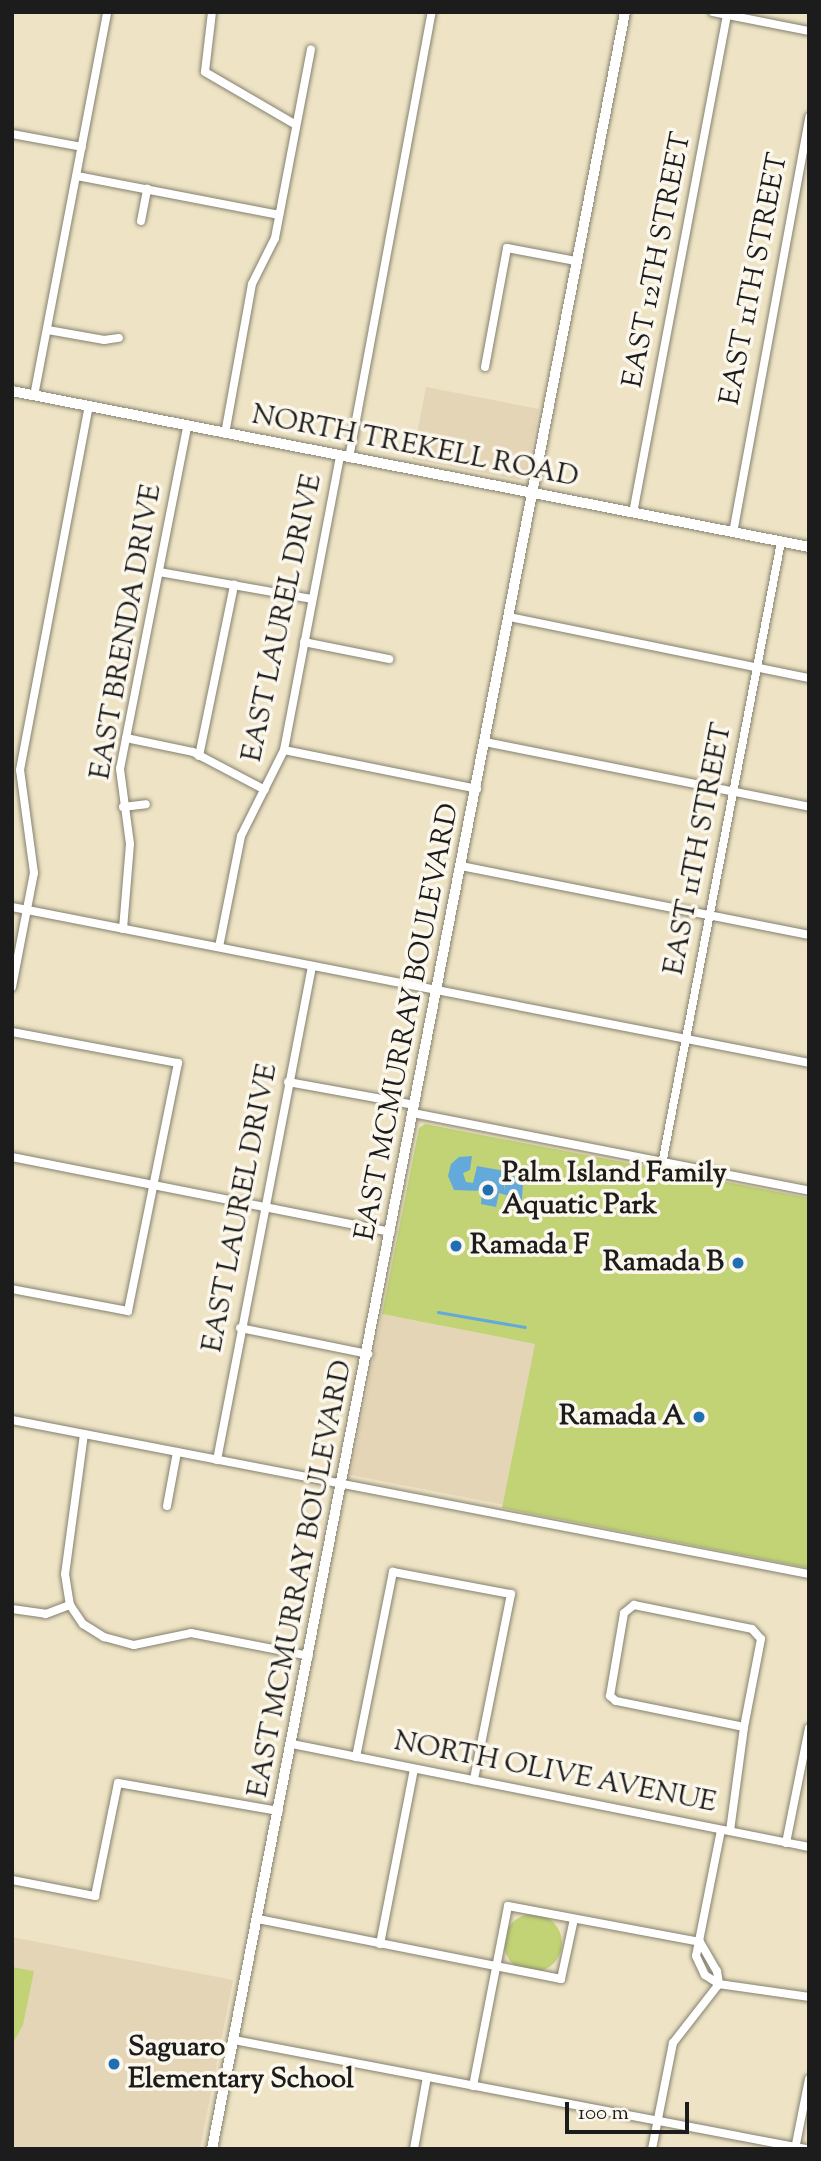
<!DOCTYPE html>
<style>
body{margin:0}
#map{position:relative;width:821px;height:2161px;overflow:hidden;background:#eee4c5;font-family:"Sorts Mill Goudy",serif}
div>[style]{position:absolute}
.built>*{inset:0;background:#e5d5b7;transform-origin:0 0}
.green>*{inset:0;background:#c2d376}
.round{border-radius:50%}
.water>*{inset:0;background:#63aada}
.stream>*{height:2.5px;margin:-1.25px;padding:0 1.25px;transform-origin:1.25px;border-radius:1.25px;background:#63aada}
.roads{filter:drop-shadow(0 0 2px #858070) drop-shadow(0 0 2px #858070)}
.minor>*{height:8px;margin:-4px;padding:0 4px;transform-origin:4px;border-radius:4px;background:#fff}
.tertiary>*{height:10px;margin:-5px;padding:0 5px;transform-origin:5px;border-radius:5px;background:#fff}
.secondary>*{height:10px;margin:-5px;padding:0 5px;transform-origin:5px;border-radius:5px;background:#fff}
.dots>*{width:19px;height:19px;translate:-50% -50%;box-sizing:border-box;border:4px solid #fbf7ec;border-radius:50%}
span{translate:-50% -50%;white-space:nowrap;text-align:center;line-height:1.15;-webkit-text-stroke:7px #fbf7ec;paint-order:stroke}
.street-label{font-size:28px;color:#1c1c1c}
.poi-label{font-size:28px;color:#1c1c1c;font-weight:700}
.left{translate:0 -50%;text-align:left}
.right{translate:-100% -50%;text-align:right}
.frame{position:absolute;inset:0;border:14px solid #1c1c1c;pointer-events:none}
.scale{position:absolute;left:565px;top:2102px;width:124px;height:32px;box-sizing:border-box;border:4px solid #1c1c1c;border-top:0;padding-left:9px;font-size:21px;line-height:24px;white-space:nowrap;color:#1c1c1c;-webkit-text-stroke:5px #fbf7ec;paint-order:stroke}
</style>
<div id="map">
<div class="built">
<i style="clip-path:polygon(426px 387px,539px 409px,526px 475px,520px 480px,412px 459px)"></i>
<i style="left:382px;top:1314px;width:157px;height:164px;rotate:11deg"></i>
<i style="clip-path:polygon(12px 1937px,233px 1980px,200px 2149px,12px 2149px)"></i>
</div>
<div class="green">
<i style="clip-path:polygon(425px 1124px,809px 1198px,809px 1568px,502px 1508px,535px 1344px,382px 1314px,419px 1128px)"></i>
<i class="round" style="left:504px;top:1914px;width:58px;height:58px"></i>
<i style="clip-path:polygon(12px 1967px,34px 1971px,23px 2025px,12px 2045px)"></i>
</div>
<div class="water">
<i style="clip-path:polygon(472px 1156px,470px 1170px,463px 1173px,466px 1182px,473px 1183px,477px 1166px,505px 1171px,504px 1190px,508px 1172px,523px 1183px,522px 1200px,499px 1193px,496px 1207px,481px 1204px,482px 1191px,454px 1190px,448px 1176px,451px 1164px,459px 1157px)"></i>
</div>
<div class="stream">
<i style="left:438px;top:1312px;width:88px;rotate:9.8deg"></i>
</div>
<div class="roads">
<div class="minor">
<i style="left:212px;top:12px;width:60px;rotate:96.7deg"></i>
<i style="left:205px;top:72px;width:105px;rotate:30.2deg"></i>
<i style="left:713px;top:12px;width:98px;rotate:11.2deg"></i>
<i style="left:12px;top:134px;width:71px;rotate:10.5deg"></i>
<i style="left:77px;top:176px;width:206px;rotate:10.9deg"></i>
<i style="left:141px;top:221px;width:33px;rotate:-79deg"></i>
<i style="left:48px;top:330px;width:57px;rotate:10.1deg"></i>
<i style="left:104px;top:340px;width:15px;rotate:-8deg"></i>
<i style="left:485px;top:367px;width:121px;rotate:-79.5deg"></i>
<i style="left:507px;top:248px;width:70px;rotate:10.7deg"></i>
<i style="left:34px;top:396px;width:391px;rotate:-79.2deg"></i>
<i style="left:225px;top:434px;width:152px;rotate:-79.8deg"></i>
<i style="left:252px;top:284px;width:51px;rotate:-63.4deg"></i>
<i style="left:275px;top:238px;width:192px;rotate:-79.2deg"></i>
<i style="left:349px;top:458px;width:454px;rotate:-79.5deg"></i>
<i style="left:633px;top:513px;width:507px;rotate:-79.31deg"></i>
<i style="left:733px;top:533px;width:423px;rotate:-79.6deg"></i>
<i style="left:159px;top:572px;width:155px;rotate:10deg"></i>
<i style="left:509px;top:617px;width:306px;rotate:11.5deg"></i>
<i style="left:304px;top:642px;width:87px;rotate:11.3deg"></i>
<i style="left:126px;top:738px;width:68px;rotate:11.8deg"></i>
<i style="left:193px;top:752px;width:81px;rotate:27.8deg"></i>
<i style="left:485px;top:742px;width:330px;rotate:11.3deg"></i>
<i style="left:284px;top:750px;width:197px;rotate:11.4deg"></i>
<i style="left:199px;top:756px;width:175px;rotate:-78.4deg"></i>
<i style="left:123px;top:807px;width:23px;rotate:-7deg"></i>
<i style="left:461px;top:866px;width:355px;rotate:11.2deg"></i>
<i style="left:12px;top:907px;width:812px;rotate:11.07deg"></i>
<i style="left:123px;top:929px;width:85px;rotate:-85.3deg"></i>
<i style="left:130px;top:844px;width:76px;rotate:-97.6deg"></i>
<i style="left:120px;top:769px;width:349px;rotate:-78.9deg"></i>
<i style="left:219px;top:947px;width:113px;rotate:-78.8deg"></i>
<i style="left:241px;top:836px;width:96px;rotate:-63.4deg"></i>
<i style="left:284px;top:750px;width:299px;rotate:-79.2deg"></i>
<i style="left:12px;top:987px;width:116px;rotate:-79.1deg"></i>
<i style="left:34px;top:873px;width:104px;rotate:-97.7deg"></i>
<i style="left:20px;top:770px;width:370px;rotate:-79.3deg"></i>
<i style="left:12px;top:1032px;width:169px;rotate:10.6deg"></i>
<i style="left:178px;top:1063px;width:253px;rotate:101.4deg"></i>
<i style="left:128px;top:1311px;width:118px;rotate:-169.3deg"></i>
<i style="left:288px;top:1082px;width:129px;rotate:10.3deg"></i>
<i style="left:413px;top:1113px;width:404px;rotate:11.1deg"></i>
<i style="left:12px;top:1157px;width:386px;rotate:11.2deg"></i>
<i style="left:662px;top:1164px;width:633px;rotate:-79.17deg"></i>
<i style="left:240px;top:1328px;width:131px;rotate:11.5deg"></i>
<i style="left:12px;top:1420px;width:812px;rotate:10.94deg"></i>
<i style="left:84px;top:1434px;width:141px;rotate:97.7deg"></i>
<i style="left:65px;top:1574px;width:31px;rotate:81deg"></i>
<i style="left:70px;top:1605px;width:23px;rotate:56deg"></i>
<i style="left:83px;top:1624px;width:25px;rotate:32deg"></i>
<i style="left:104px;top:1637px;width:31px;rotate:15deg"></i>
<i style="left:134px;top:1645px;width:58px;rotate:-11.9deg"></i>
<i style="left:191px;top:1633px;width:120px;rotate:11deg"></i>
<i style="left:217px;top:1460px;width:503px;rotate:-79.11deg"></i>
<i style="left:167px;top:1506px;width:55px;rotate:-79.5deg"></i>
<i style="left:634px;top:1605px;width:120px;rotate:11.5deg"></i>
<i style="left:752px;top:1629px;width:13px;rotate:48deg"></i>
<i style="left:761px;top:1639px;width:90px;rotate:100.9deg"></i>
<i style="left:744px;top:1727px;width:131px;rotate:-168.5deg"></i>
<i style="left:616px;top:1701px;width:8px;rotate:-140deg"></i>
<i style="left:610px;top:1696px;width:84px;rotate:-80.4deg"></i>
<i style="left:624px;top:1613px;width:13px;rotate:-39deg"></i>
<i style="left:12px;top:1609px;width:34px;rotate:8deg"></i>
<i style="left:46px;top:1614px;width:26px;rotate:-21deg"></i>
<i style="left:292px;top:1744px;width:527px;rotate:11.27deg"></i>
<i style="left:356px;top:1757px;width:189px;rotate:-78.7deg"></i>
<i style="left:393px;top:1572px;width:120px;rotate:10.6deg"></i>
<i style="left:511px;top:1594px;width:190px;rotate:101.3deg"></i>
<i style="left:721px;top:1830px;width:128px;rotate:101.2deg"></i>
<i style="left:696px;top:1956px;width:21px;rotate:65deg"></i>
<i style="left:705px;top:1975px;width:17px;rotate:33deg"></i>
<i style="left:719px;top:1984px;width:91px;rotate:8.2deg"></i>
<i style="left:730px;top:1831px;width:105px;rotate:-82.3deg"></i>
<i style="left:786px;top:1843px;width:117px;rotate:-78.7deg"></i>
<i style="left:12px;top:1880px;width:85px;rotate:10.9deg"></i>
<i style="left:95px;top:1896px;width:115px;rotate:-78.5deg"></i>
<i style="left:118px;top:1783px;width:163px;rotate:9.9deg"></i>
<i style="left:258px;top:1919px;width:309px;rotate:11.2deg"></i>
<i style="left:561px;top:1979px;width:61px;rotate:-77.8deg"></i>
<i style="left:700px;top:1942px;width:34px;rotate:60deg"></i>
<i style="left:717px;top:1971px;width:13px;rotate:81deg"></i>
<i style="left:380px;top:1944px;width:178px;rotate:-79deg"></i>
<i style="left:234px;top:2040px;width:582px;rotate:10.79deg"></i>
<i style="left:473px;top:2086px;width:183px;rotate:-79deg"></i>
<i style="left:508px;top:1906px;width:195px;rotate:10.6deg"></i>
<i style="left:414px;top:2149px;width:73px;rotate:-79.8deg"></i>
<i style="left:652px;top:2149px;width:108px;rotate:-78.8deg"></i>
<i style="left:673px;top:2043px;width:75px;rotate:-52.1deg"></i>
<i style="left:795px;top:2149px;width:71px;rotate:-78.7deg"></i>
</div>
<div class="tertiary">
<i style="left:212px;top:2149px;width:2177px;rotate:-79.06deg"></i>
</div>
<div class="secondary">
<i style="left:12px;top:391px;width:812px;rotate:11.07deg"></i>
</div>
</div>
<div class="dots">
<i style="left:488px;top:1190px;background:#1f6fb2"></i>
<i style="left:456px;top:1246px;background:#1f6fb2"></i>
<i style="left:738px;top:1263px;background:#1f6fb2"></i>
<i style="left:699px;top:1417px;background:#1f6fb2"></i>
<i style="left:114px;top:2064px;background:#1f6fb2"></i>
</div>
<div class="street-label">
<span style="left:658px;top:260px;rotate:-79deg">EAST 12TH STREET</span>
<span style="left:755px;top:279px;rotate:-79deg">EAST 11TH STREET</span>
<span style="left:415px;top:447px;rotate:11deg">NORTH TREKELL ROAD</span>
<span style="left:283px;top:618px;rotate:-78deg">EAST LAUREL DRIVE</span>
<span style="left:127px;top:632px;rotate:-80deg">EAST BRENDA DRIVE</span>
<span style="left:699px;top:849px;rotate:-79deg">EAST 11TH STREET</span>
<span style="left:408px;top:1022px;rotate:-79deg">EAST MCMURRAY BOULEVARD</span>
<span style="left:241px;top:1208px;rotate:-79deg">EAST LAUREL DRIVE</span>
<span style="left:301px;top:1579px;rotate:-79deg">EAST MCMURRAY BOULEVARD</span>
<span style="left:555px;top:1773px;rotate:11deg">NORTH OLIVE AVENUE</span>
</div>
<div class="poi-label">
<span class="left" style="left:502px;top:1190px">Palm Island Family<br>Aquatic Park</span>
<span class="left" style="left:470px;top:1246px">Ramada F</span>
<span class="right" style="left:724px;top:1263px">Ramada B</span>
<span class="right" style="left:685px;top:1417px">Ramada A</span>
<span class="left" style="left:128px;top:2064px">Saguaro<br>Elementary School</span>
</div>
<div class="frame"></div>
<div class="scale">100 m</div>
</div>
